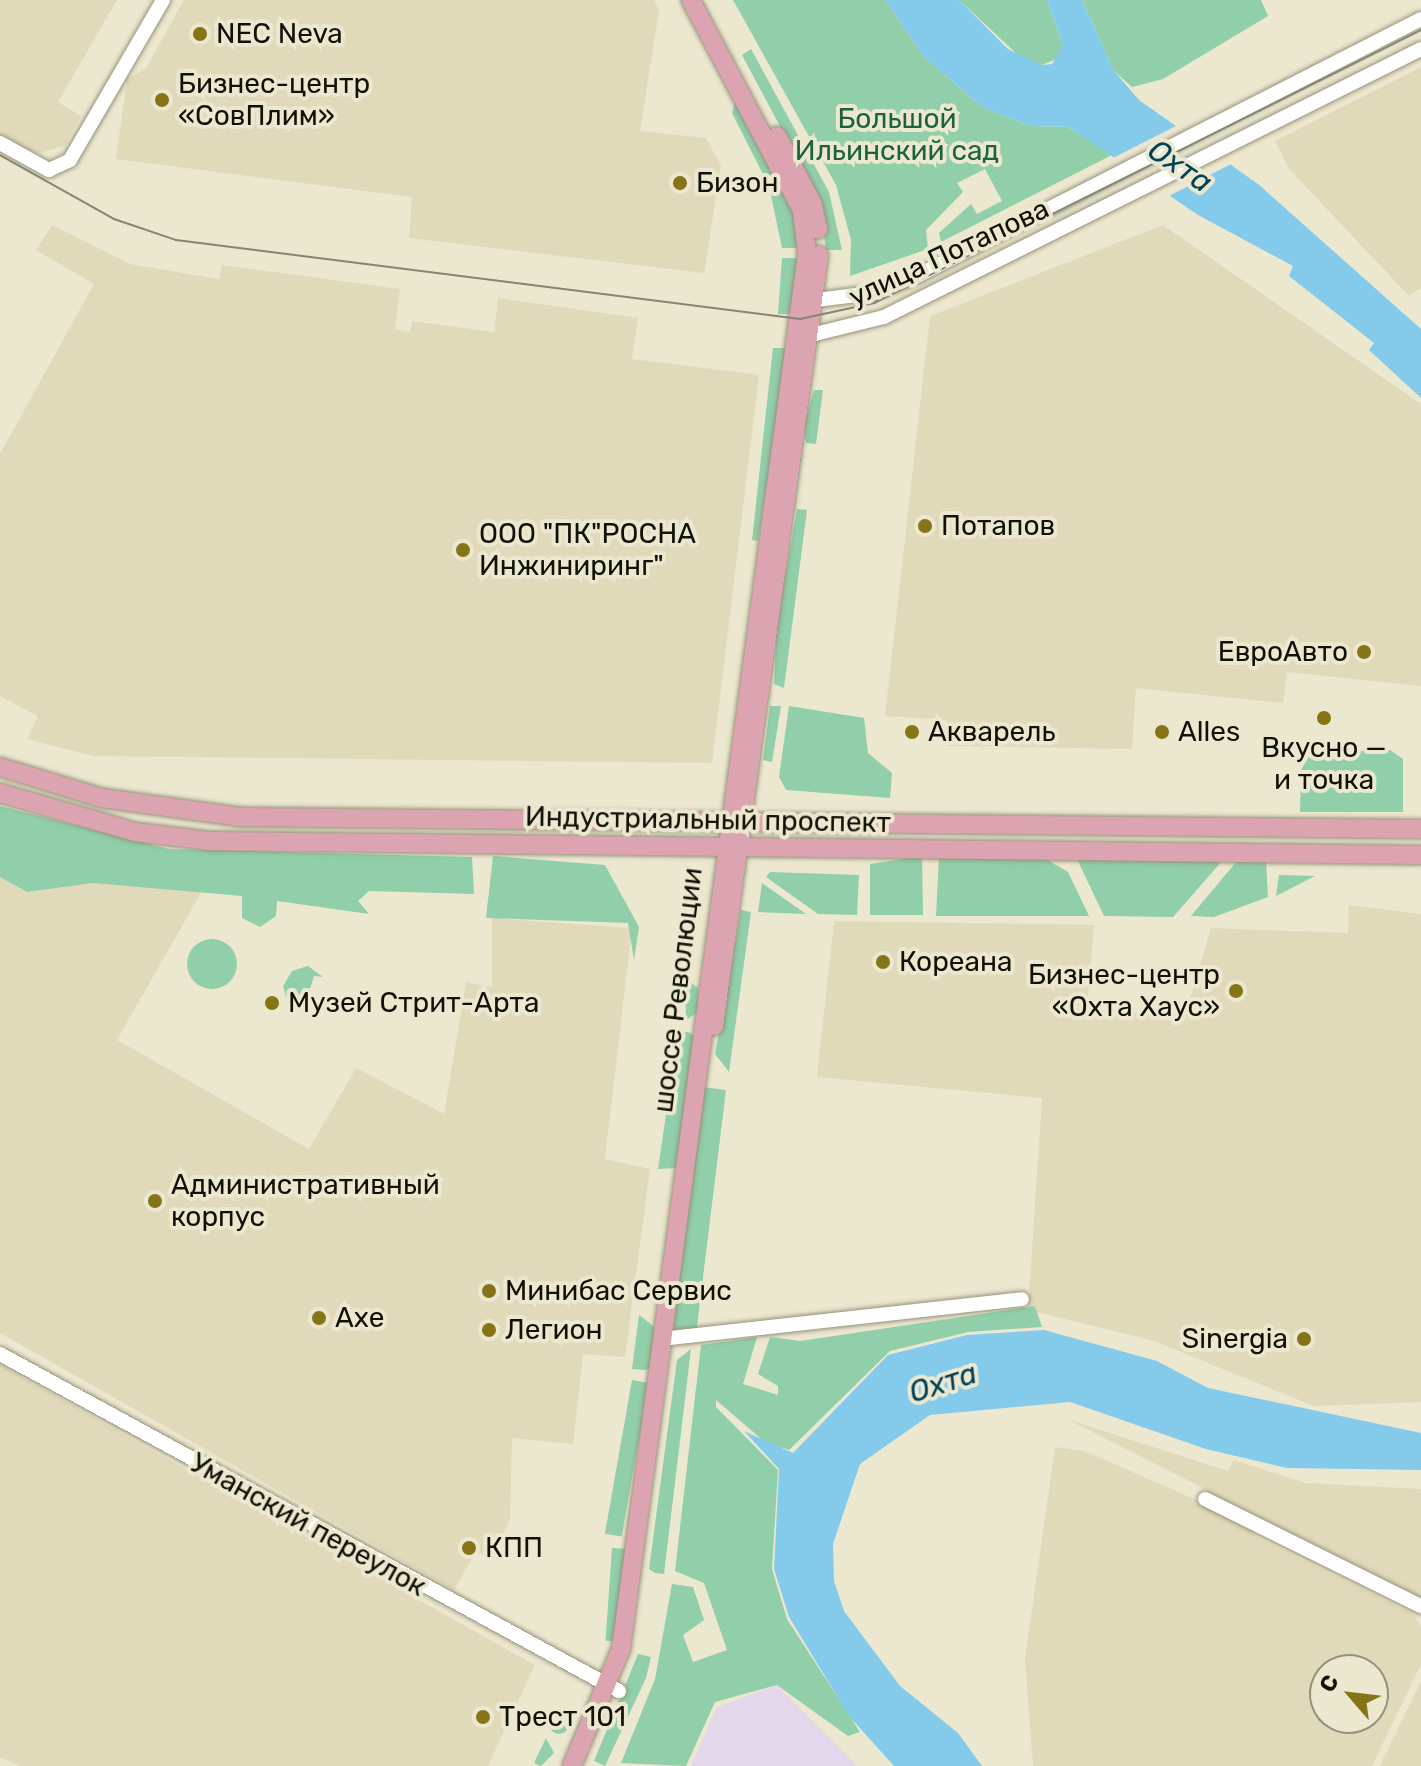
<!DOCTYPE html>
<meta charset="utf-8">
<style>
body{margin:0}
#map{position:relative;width:1421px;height:1766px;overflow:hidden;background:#ece7cf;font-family:Rubik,sans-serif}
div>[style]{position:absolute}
.commercial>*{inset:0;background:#e3d7ec}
.built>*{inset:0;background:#e1daba}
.green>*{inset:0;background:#90cfa9;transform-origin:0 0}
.round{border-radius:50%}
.water>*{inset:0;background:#84cbeb}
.pier>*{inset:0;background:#ece7cf}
.roads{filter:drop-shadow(0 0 2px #96927b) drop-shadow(0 0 2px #96927b)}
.minor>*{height:14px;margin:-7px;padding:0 7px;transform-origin:7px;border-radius:7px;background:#fff}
.major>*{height:18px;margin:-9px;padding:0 9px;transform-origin:9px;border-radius:9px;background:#dba4b0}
.tram>*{height:2px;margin:-1px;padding:0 1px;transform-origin:1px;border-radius:1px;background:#888473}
.dots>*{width:22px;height:22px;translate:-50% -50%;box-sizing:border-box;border:4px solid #ece7cf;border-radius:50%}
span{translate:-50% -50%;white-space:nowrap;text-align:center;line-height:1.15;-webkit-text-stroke:8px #ece7cf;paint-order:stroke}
.poi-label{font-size:28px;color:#121108}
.left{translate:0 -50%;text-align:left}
.right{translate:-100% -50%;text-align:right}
.park-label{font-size:28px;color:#1b623e}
.street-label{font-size:28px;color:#121108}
.water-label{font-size:30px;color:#004257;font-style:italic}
.north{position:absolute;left:1309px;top:1654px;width:80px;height:80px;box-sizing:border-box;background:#ece7cf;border:2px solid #95917f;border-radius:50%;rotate:298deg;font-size:22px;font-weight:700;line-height:32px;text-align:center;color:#121108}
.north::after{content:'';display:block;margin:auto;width:28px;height:36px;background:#857517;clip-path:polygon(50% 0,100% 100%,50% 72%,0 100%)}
</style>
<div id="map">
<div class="commercial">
<i style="clip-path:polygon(777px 1685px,857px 1766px,691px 1766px,717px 1707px)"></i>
</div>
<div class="built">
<i style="clip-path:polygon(0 0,117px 0,58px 102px,81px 116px,65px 146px,39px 153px,0 141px)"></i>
<i style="clip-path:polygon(184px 0,654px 0,659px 11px,640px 131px,706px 138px,721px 166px,704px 273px,409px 238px,412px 197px,116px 159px,127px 79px,146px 68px)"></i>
<i style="clip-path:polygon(1421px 67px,1421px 288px,1409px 296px,1289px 169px,1275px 141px)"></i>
<i style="clip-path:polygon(52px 225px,130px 264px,219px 279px,222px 265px,400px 289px,395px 329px,410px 332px,412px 321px,494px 332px,498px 298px,638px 318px,632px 359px,759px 375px,712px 763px,93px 756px,27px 739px,38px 716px,0 696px,0 454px,94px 284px,36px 250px)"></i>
<i style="clip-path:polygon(1163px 225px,1421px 404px,1421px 686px,1287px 672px,1283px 703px,1136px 688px,1132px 749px,947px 746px,947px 720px,885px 716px,930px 316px)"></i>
<i style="clip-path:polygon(0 877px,27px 892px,93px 883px,202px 891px,117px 1040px,309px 1149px,356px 1068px,444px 1114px,466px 982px,492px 987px,492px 918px,632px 928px,605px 1159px,650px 1169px,625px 1357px,583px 1354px,573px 1444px,512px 1438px,510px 1520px,491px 1558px,476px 1552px,454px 1590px,0 1333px)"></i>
<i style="clip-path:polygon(1349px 905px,1421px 914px,1421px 1402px,1314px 1406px,1151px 1340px,1028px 1310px,1042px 1098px,817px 1077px,834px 921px,1094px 925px,1087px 1010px,1176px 1014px,1191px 996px,1211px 928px,1348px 933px)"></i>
<i style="clip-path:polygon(0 1365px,535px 1665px,488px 1766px,20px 1766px,0 1757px)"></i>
<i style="clip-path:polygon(1069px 1420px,1228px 1471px,1234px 1460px,1306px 1483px,1421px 1489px,1421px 1599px)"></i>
<i style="clip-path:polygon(evenodd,1055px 1447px,1085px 1451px,1203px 1503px,1253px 1529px,1255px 1537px,1413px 1614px,1421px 1627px,1421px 1664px,1372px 1766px,1033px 1766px,1025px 1659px,1055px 1447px,1325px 1670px,1373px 1670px,1373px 1718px,1325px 1718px,1325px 1670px)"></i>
<i style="clip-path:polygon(1421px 1681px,1421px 1766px,1380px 1766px)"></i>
</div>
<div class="green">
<i style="clip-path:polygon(733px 0,885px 0,924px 57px,982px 107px,1031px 126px,1068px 127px,1114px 154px,941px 242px,939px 233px,971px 204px,977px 214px,1002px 201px,985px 169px,957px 183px,963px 192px,926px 230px,928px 249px,850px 276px,851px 240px,836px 185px)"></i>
<i style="clip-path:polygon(959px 0,1047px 0,1063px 45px,1056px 59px,1042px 65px,1019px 56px)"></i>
<i style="clip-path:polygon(1082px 0,1261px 0,1268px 16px,1163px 79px,1132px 87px,1114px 71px)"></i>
<i style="clip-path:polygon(751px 49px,829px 192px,842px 250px,826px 250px,819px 199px,742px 55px)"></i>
<i style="clip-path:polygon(735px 101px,795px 213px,799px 248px,782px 248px,769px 186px,732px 113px)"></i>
<i style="clip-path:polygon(782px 258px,799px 258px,792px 314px,778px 314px)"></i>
<i style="clip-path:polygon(773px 348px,788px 348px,758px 541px,752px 540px)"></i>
<i style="clip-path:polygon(814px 390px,823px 390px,816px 444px,806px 443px,804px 425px)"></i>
<i style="clip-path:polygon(797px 509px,807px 510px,784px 688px,774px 684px,777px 623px)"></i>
<i style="clip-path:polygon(770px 706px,781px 706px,772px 762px,763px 760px)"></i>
<i style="clip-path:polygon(789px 706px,864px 718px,868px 753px,892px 773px,890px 798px,786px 790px,779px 777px)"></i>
<i style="clip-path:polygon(1390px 750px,1403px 759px,1403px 812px,1300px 812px,1301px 770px,1311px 753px)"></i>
<i style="clip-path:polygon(0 806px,169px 849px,472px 857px,474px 894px,369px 891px,358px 901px,369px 914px,277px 901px,276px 916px,260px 927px,242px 918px,242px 896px,93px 883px,27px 892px,0 877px)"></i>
<i style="clip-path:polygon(493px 856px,605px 865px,639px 927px,634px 960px,628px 923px,486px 918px)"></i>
<i style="clip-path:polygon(922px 856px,923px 915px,870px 915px,870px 864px)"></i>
<i style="clip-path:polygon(939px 856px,1046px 859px,1068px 872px,1089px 916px,936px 916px)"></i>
<i style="clip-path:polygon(1077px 859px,1222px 861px,1173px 917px,1104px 916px)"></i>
<i style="clip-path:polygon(1237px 861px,1266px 862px,1268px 897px,1214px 917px,1191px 916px)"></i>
<i style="clip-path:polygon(770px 872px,859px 875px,857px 915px,818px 914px,766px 877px)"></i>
<i style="clip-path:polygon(1279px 875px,1315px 876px,1276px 896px)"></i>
<i style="clip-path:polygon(762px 883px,806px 914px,758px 912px)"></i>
<i style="clip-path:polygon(741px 910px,751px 912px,729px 1072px,715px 1054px)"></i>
<i class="round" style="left:187px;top:939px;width:50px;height:50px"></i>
<i style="clip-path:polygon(308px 966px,323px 977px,314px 976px,303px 1011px,288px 1003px,283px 986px,292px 971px)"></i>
<i style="clip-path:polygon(685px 979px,698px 988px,698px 1012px,686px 1020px)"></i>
<i style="clip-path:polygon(688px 1032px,695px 1036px,677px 1168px,658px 1169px,678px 1033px)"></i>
<i style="left:726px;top:1090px;width:248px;height:24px;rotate:97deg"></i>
<i style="clip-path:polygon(1035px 1306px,1042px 1327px,968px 1332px,890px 1351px,789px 1450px,765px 1442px,716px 1400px,716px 1407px,778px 1470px,772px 1569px,787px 1619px,860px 1732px,848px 1736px,777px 1685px,715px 1702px,686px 1766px,621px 1763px,655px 1679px,672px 1584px,693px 1587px,704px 1620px,683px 1635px,693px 1662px,727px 1650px,704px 1583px,675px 1571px,701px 1345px,757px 1337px,743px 1384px,778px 1395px,778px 1386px,758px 1374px,770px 1337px,800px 1341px)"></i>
<i style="clip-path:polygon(639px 1315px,656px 1328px,651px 1369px,644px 1370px,632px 1369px)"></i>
<i style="clip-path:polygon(691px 1349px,664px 1574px,655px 1573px,649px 1569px,677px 1360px)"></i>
<i style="left:632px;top:1380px;width:17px;height:156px;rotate:10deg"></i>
<i style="left:612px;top:1548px;width:16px;height:93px;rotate:4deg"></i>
<i style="clip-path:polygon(638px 1654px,651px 1657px,646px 1678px,605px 1766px,594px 1761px)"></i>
<i class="round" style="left:549px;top:1714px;width:20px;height:20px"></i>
<i style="clip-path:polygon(546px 1738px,554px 1753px,541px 1766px,534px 1763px)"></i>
</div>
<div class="water">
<i style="clip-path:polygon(885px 0,959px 0,1008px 49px,1042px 65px,1052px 64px,1063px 45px,1047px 0,1082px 0,1114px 71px,1139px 100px,1258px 184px,1421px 329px,1421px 398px,1369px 350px,1374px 343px,1289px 276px,1293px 266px,1198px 215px,1069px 127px,1031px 126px,982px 107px,924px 57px)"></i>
<i style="clip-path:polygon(1044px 1330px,1157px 1361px,1208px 1388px,1421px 1433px,1421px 1470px,1287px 1468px,1206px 1449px,1070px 1402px,930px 1415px,860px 1464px,833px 1544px,834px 1581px,844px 1611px,900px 1686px,958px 1733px,982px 1766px,894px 1766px,849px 1716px,789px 1617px,774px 1569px,779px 1469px,744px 1431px,793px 1453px,888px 1355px,967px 1335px)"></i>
</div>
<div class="pier">
<i style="clip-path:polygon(1180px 124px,1235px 162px,1167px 197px,1113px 158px)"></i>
</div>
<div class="roads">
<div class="minor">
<i style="left:0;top:143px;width:56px;rotate:28.9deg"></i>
<i style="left:49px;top:170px;width:23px;rotate:-25deg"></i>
<i style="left:70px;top:160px;width:185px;rotate:-59.8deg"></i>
<i style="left:816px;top:300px;width:57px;rotate:-7deg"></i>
<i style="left:873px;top:293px;width:45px;rotate:-20.9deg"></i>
<i style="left:915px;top:277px;width:568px;rotate:-27.02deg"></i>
<i style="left:811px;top:335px;width:75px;rotate:-13.9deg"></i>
<i style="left:884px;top:317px;width:600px;rotate:-26.52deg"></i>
<i style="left:661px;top:1339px;width:363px;rotate:-6.3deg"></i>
<i style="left:0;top:1354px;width:705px;rotate:28.57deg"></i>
<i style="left:1205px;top:1499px;width:241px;rotate:26.4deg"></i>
</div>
<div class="major">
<i style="left:777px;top:136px;width:78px;rotate:62.4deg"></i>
<i style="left:813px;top:205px;width:25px;rotate:78deg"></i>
<i style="left:0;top:767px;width:107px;rotate:16.9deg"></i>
<i style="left:102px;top:798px;width:140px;rotate:7.8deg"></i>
<i style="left:241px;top:817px;width:1180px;rotate:0.58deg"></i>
<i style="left:0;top:793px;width:141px;rotate:16.1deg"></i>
<i style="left:135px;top:832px;width:77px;rotate:6.8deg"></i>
<i style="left:211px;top:841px;width:1210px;rotate:0.66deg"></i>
<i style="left:714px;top:1026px;width:778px;rotate:-82.24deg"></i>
<i style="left:572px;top:1766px;width:127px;rotate:-67.3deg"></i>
<i style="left:621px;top:1649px;width:1407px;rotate:-82.41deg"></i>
<i style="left:807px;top:254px;width:44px;rotate:-96.5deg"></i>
<i style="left:802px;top:210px;width:238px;rotate:-117.9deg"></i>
</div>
</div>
<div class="tram">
<i style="left:0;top:155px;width:131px;rotate:29.3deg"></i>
<i style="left:114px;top:219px;width:65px;rotate:18.7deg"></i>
<i style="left:176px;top:240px;width:629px;rotate:7.22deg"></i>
<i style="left:800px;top:319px;width:76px;rotate:-12.2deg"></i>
<i style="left:874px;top:303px;width:611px;rotate:-26.52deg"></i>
</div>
<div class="dots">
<i style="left:200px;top:34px;background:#857517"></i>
<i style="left:162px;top:100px;background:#857517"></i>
<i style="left:680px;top:183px;background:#857517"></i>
<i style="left:925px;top:526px;background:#857517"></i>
<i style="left:463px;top:550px;background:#857517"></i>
<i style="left:1364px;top:652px;background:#857517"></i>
<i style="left:1324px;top:718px;background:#857517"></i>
<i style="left:912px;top:732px;background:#857517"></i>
<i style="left:1162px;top:732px;background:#857517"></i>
<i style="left:883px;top:962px;background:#857517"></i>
<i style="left:1236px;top:991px;background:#857517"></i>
<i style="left:272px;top:1003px;background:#857517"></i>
<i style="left:155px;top:1201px;background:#857517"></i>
<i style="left:489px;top:1291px;background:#857517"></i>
<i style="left:319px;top:1318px;background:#857517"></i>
<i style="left:489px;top:1330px;background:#857517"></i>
<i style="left:1304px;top:1339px;background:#857517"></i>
<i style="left:469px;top:1548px;background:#857517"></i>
<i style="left:483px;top:1717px;background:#857517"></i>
</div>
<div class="poi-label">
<span class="left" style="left:216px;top:34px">NEC Neva</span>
<span class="left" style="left:178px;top:100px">Бизнес-центр<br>«СовПлим»</span>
<span class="left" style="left:696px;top:183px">Бизон</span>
<span class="left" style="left:941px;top:526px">Потапов</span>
<span class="left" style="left:479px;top:550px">ООО "ПК"РОСНА<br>Инжиниринг"</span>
<span class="right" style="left:1348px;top:652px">ЕвроАвто</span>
<span class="left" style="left:928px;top:732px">Акварель</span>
<span class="left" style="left:1178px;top:732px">Alles</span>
<span style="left:1324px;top:764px">Вкусно —<br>и точка</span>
<span class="left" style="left:899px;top:962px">Кореана</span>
<span class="right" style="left:1220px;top:991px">Бизнес-центр<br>«Охта Хаус»</span>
<span class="left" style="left:288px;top:1003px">Музей Стрит-Арта</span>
<span class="left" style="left:171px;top:1201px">Административный<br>корпус</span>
<span class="left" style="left:505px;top:1291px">Минибас Сервис</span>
<span class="left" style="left:335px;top:1318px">Ахе</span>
<span class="left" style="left:505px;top:1330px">Легион</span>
<span class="right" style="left:1288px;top:1339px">Sinergia</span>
<span class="left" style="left:485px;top:1548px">КПП</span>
<span class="left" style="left:499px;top:1717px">Трест 101</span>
</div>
<div class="park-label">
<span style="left:897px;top:135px">Большой<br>Ильинский сад</span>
</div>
<div class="street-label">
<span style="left:949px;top:253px;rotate:-25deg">улица Потапова</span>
<span style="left:708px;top:820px;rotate:1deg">Индустриальный проспект</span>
<span style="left:678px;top:990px;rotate:-83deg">шоссе Революции</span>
<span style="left:308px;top:1525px;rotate:29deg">Уманский переулок</span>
</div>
<div class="water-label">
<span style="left:1180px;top:166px;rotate:34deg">Охта</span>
<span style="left:943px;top:1383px;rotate:-18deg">Охта</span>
</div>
<div class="north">С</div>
</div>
